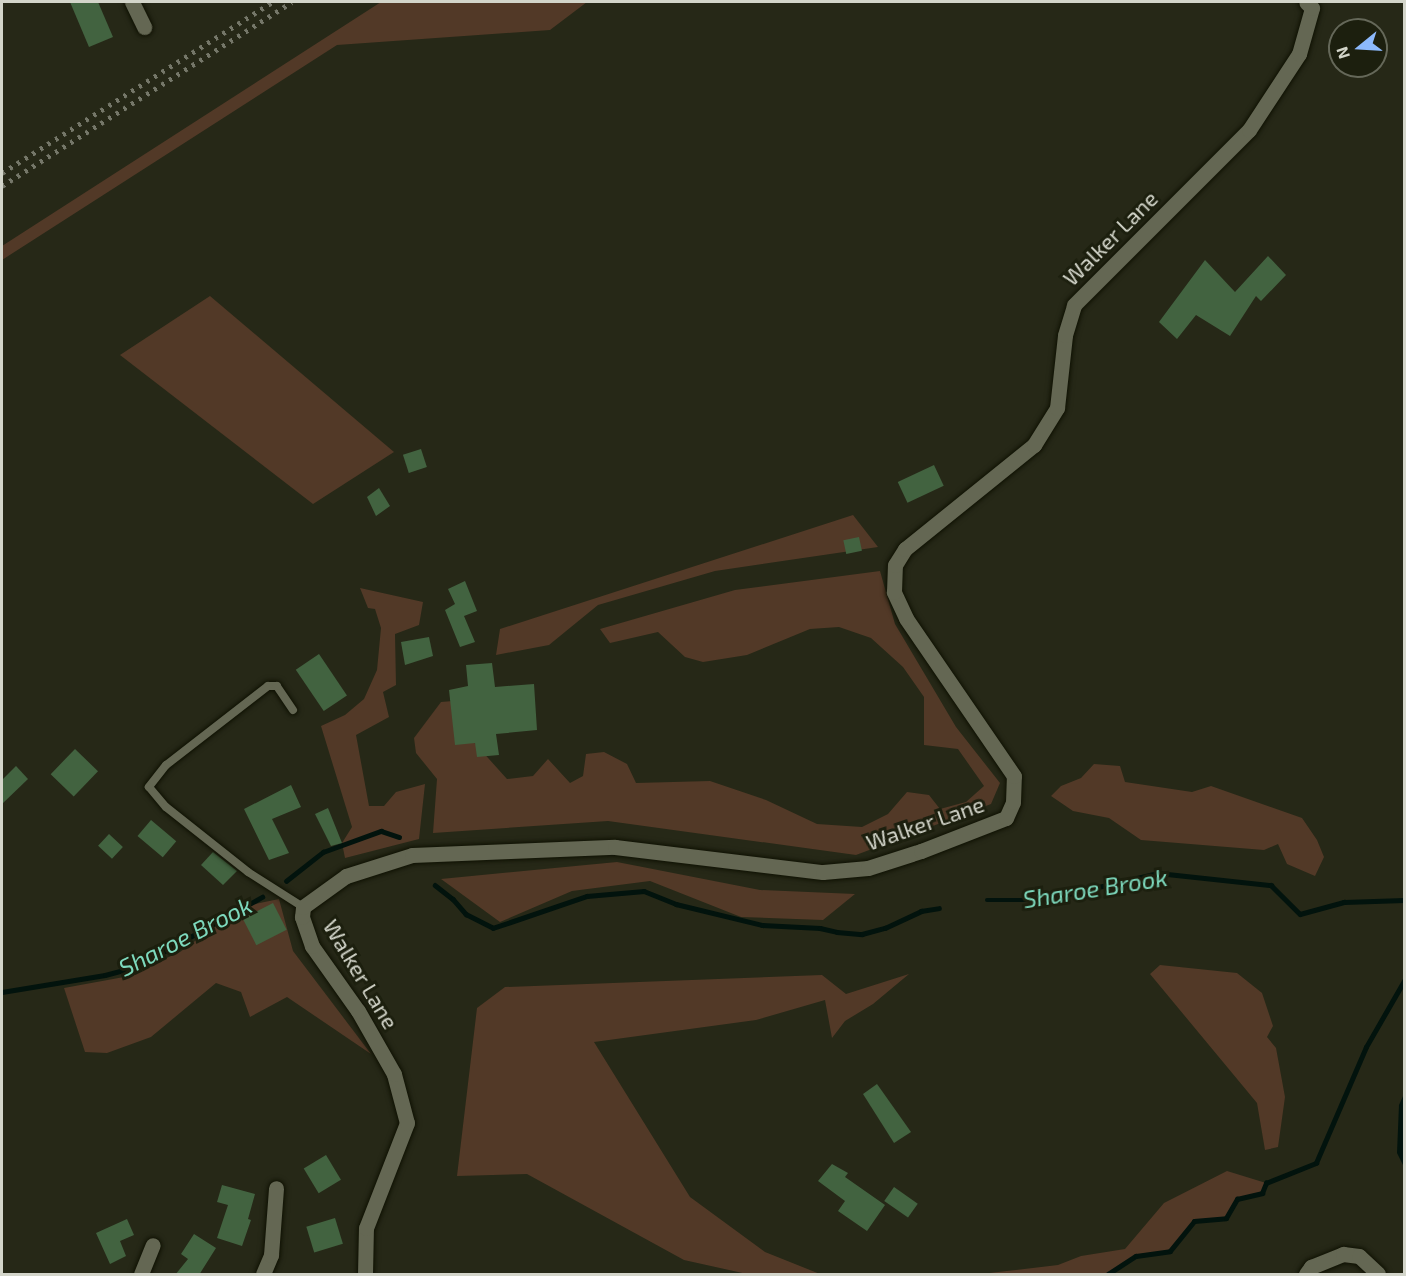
<!DOCTYPE html>
<style>
body{margin:0}
#map{position:relative;width:1406px;height:1276px;overflow:hidden;background:#262817;font-family:"Exo 2",sans-serif}
div>[style]{position:absolute}
.green>*{inset:0;background:#523927}
.water>*{inset:0;background:#02130d}
.stream>*{height:4.5px;margin:-2.25px;padding:0 2.25px;transform-origin:2.25px;border-radius:2.25px;background:#02130d}
.building>*{inset:0;background:#426340;transform-origin:0 0}
.roads{filter:drop-shadow(0 0 2px #0f1103) drop-shadow(0 0 2px #0f1103)}
.service>*{height:8px;margin:-4px;padding:0 4px;transform-origin:4px;border-radius:4px;background:#646753}
.minor>*{height:15px;margin:-7.5px;padding:0 7.5px;transform-origin:7.5px;border-radius:7.5px;background:#646753}
.rail>*{height:4.5px;margin-top:-2.25px;transform-origin:0;background:repeating-linear-gradient(90deg,#757769 0 3px,transparent 0 9px)}
span{translate:-50% -50%;white-space:nowrap;text-align:center;line-height:1.15;-webkit-text-stroke:6px #1c1f0e;paint-order:stroke}
.street-label{font-size:22px;color:#d3d5ca}
.water-label{font-size:24px;color:#7dd9bd;font-style:italic}
.frame{position:absolute;inset:0;border:3px solid #d3d5ca;pointer-events:none}
.north{position:absolute;left:1328px;top:18px;width:60px;height:60px;box-sizing:border-box;background:#1c1f0e;border:2px solid #656859;border-radius:50%;rotate:252deg;font-size:16px;font-weight:700;line-height:24px;text-align:center;color:#d3d5ca}
.north::after{content:'';display:block;margin:auto;width:21px;height:27px;background:#8cb9fc;clip-path:polygon(50% 0,100% 100%,50% 72%,0 100%)}
</style>
<div id="map">
<div class="green">
<i style="clip-path:polygon(381px 2px,587px 2px,550px 30px,337px 45px,2px 260px,2px 246px)"></i>
<i style="clip-path:polygon(210px 296px,394px 452px,313px 504px,120px 355px)"></i>
<i style="clip-path:polygon(853px 515px,878px 547px,715px 571px,598px 605px,549px 645px,496px 655px,500px 629px)"></i>
<i style="clip-path:polygon(880px 571px,895px 624px,956px 727px,1000px 783px,991px 804px,856px 855px,608px 821px,433px 833px,437px 779px,416px 753px,414px 738px,441px 702px,453px 701px,471px 739px,507px 779px,533px 776px,548px 759px,570px 783px,583px 776px,586px 754px,604px 752px,627px 764px,636px 783px,710px 781px,766px 800px,817px 824px,862px 827px,888px 814px,907px 792px,929px 795px,940px 809px,966px 802px,984px 786px,958px 749px,924px 745px,924px 697px,903px 667px,871px 638px,839px 627px,810px 629px,747px 655px,703px 662px,685px 657px,658px 632px,610px 643px,600px 629px,735px 590px)"></i>
<i style="clip-path:polygon(360px 588px,423px 602px,419px 625px,395px 634px,396px 685px,383px 692px,389px 717px,356px 735px,369px 806px,384px 806px,396px 792px,425px 784px,419px 839px,345px 858px,342px 843px,352px 827px,321px 726px,345px 715px,364px 699px,377px 670px,381px 628px,375px 609px,368px 608px)"></i>
<i style="clip-path:polygon(1094px 764px,1120px 766px,1125px 782px,1192px 792px,1211px 786px,1302px 818px,1317px 840px,1324px 857px,1315px 876px,1287px 864px,1278px 844px,1264px 850px,1141px 840px,1109px 818px,1073px 811px,1051px 796px,1061px 786px,1081px 778px)"></i>
<i style="clip-path:polygon(617px 862px,760px 890px,855px 894px,823px 920px,741px 917px,650px 881px,572px 891px,500px 922px,441px 879px)"></i>
<i style="clip-path:polygon(279px 899px,293px 951px,371px 1054px,287px 997px,250px 1017px,241px 992px,216px 983px,151px 1037px,107px 1053px,85px 1052px,64px 988px,124px 977px,180px 952px,228px 917px,255px 904px)"></i>
<i style="clip-path:polygon(1160px 965px,1237px 973px,1262px 993px,1273px 1026px,1267px 1037px,1276px 1048px,1285px 1097px,1278px 1147px,1265px 1150px,1257px 1103px,1150px 974px)"></i>
<i style="clip-path:polygon(909px 974px,873px 1004px,845px 1021px,832px 1038px,825px 1000px,756px 1020px,594px 1042px,690px 1197px,765px 1252px,820px 1274px,747px 1274px,684px 1260px,527px 1174px,457px 1176px,477px 1008px,505px 987px,822px 975px,846px 994px)"></i>
<i style="clip-path:polygon(1227px 1171px,1266px 1183px,1262px 1193px,1237px 1199px,1226px 1218px,1194px 1221px,1170px 1251px,1136px 1256px,1108px 1274px,981px 1274px,1058px 1265px,1081px 1256px,1125px 1249px,1164px 1203px)"></i>
</div>
<div class="water">
<i style="clip-path:polygon(1404px 1094px,1404px 1167px,1397px 1153px,1399px 1105px)"></i>
</div>
<div class="stream">
<i style="left:286px;top:881px;width:47px;rotate:-38.1deg"></i>
<i style="left:323px;top:852px;width:62px;rotate:-19.9deg"></i>
<i style="left:381px;top:831px;width:19px;rotate:18deg"></i>
<i style="left:435px;top:885px;width:23px;rotate:38deg"></i>
<i style="left:453px;top:899px;width:20px;rotate:49deg"></i>
<i style="left:466px;top:914px;width:30px;rotate:27deg"></i>
<i style="left:493px;top:928px;width:99px;rotate:-18.8deg"></i>
<i style="left:587px;top:896px;width:57px;rotate:-5deg"></i>
<i style="left:644px;top:891px;width:35px;rotate:22deg"></i>
<i style="left:676px;top:904px;width:89px;rotate:13.7deg"></i>
<i style="left:762px;top:925px;width:58px;rotate:3deg"></i>
<i style="left:820px;top:928px;width:17px;rotate:13deg"></i>
<i style="left:837px;top:932px;width:25px;rotate:5deg"></i>
<i style="left:862px;top:934px;width:24px;rotate:-15deg"></i>
<i style="left:885px;top:928px;width:40px;rotate:-25deg"></i>
<i style="left:921px;top:911px;width:18px;rotate:-9deg"></i>
<i style="left:987px;top:900px;width:56px"></i>
<i style="left:1043px;top:900px;width:118px;rotate:-13.2deg"></i>
<i style="left:1158px;top:873px;width:114px;rotate:6.1deg"></i>
<i style="left:1271px;top:885px;width:41px;rotate:45deg"></i>
<i style="left:1300px;top:914px;width:46px;rotate:-15.3deg"></i>
<i style="left:1344px;top:902px;width:60px;rotate:-1.9deg"></i>
<i style="left:2px;top:992px;width:104px;rotate:-9.4deg"></i>
<i style="left:105px;top:975px;width:34px;rotate:-15deg"></i>
<i style="left:138px;top:966px;width:142px;rotate:-29.1deg"></i>
<i style="left:1108px;top:1274px;width:33px;rotate:-33deg"></i>
<i style="left:1136px;top:1256px;width:34px;rotate:-8deg"></i>
<i style="left:1170px;top:1251px;width:38px;rotate:-51deg"></i>
<i style="left:1194px;top:1221px;width:32px;rotate:-5deg"></i>
<i style="left:1226px;top:1218px;width:22px;rotate:-60deg"></i>
<i style="left:1237px;top:1199px;width:26px;rotate:-13deg"></i>
<i style="left:1262px;top:1193px;width:11px;rotate:-68deg"></i>
<i style="left:1266px;top:1183px;width:54px;rotate:-21.8deg"></i>
<i style="left:1316px;top:1163px;width:126px;rotate:-66.7deg"></i>
<i style="left:1366px;top:1047px;width:76px;rotate:-60.1deg"></i>
</div>
<div class="building">
<i style="clip-path:polygon(70px 2px,98px 2px,113px 37px,89px 47px)"></i>
<i style="clip-path:polygon(1268px 256px,1286px 275px,1261px 301px,1256px 296px,1230px 336px,1196px 315px,1177px 339px,1159px 322px,1205px 260px,1235px 292px)"></i>
<i style="left:421px;top:449px;width:19px;height:19px;rotate:72deg"></i>
<i style="left:934px;top:465px;width:23px;height:40px;rotate:65deg"></i>
<i style="clip-path:polygon(379px 488px,390px 506px,376px 516px,367px 497px)"></i>
<i style="left:859px;top:537px;width:14px;height:16px;rotate:78deg"></i>
<i style="clip-path:polygon(465px 581px,477px 611px,464px 616px,475px 642px,460px 647px,445px 610px,455px 604px,448px 589px)"></i>
<i style="clip-path:polygon(429px 637px,433px 656px,405px 665px,401px 642px)"></i>
<i style="left:319px;top:654px;width:50px;height:28px;rotate:56deg"></i>
<i style="clip-path:polygon(492px 663px,495px 687px,534px 684px,537px 730px,496px 734px,499px 755px,477px 757px,475px 743px,455px 745px,449px 690px,468px 686px,466px 665px)"></i>
<i style="left:75px;top:749px;width:32px;height:35px;rotate:44deg"></i>
<i style="clip-path:polygon(16px 766px,28px 779px,2px 804px,2px 780px)"></i>
<i style="clip-path:polygon(291px 785px,301px 807px,272px 819px,289px 853px,269px 860px,244px 809px)"></i>
<i style="clip-path:polygon(328px 808px,342px 843px,331px 846px,315px 814px)"></i>
<i style="left:151px;top:820px;width:33px;height:21px;rotate:40deg"></i>
<i style="left:109px;top:834px;width:19px;height:16px;rotate:43deg"></i>
<i style="clip-path:polygon(213px 852px,237px 871px,223px 885px,201px 865px)"></i>
<i style="left:273px;top:903px;width:30px;height:34px;rotate:63deg"></i>
<i style="clip-path:polygon(877px 1084px,911px 1132px,894px 1143px,863px 1094px)"></i>
<i style="left:326px;top:1155px;width:29px;height:26px;rotate:59deg"></i>
<i style="clip-path:polygon(832px 1164px,848px 1173px,845px 1177px,885px 1205px,867px 1231px,838px 1211px,845px 1201px,818px 1181px)"></i>
<i style="clip-path:polygon(222px 1185px,255px 1194px,248px 1219px,251px 1220px,242px 1246px,217px 1238px,228px 1205px,217px 1202px)"></i>
<i style="left:894px;top:1187px;width:29px;height:17px;rotate:35deg"></i>
<i style="left:335px;top:1218px;width:27px;height:30px;rotate:73deg"></i>
<i style="clip-path:polygon(127px 1219px,134px 1235px,120px 1241px,126px 1256px,110px 1264px,96px 1233px)"></i>
<i style="clip-path:polygon(194px 1234px,216px 1248px,199px 1275px,175px 1275px,188px 1259px,181px 1254px)"></i>
</div>
<div class="roads">
<div class="service">
<i style="left:293px;top:710px;width:29px;rotate:-124deg"></i>
<i style="left:277px;top:686px;width:9px;rotate:180deg"></i>
<i style="left:268px;top:686px;width:129px;rotate:142.2deg"></i>
<i style="left:166px;top:765px;width:28px;rotate:128deg"></i>
<i style="left:149px;top:787px;width:26px;rotate:50deg"></i>
<i style="left:166px;top:807px;width:105px;rotate:38.4deg"></i>
<i style="left:248px;top:872px;width:65px;rotate:32.5deg"></i>
</div>
<div class="minor">
<i style="left:132px;top:2px;width:28px;rotate:64deg"></i>
<i style="left:141px;top:1274px;width:31px;rotate:-68deg"></i>
<i style="left:263px;top:1274px;width:21px;rotate:-67deg"></i>
<i style="left:271px;top:1255px;width:67px;rotate:-85.7deg"></i>
<i style="left:365px;top:1274px;width:46px;rotate:-88.8deg"></i>
<i style="left:366px;top:1228px;width:113px;rotate:-68.7deg"></i>
<i style="left:407px;top:1123px;width:51px;rotate:-104.9deg"></i>
<i style="left:394px;top:1074px;width:73px;rotate:-119.7deg"></i>
<i style="left:358px;top:1011px;width:80px;rotate:-125.3deg"></i>
<i style="left:312px;top:946px;width:31px;rotate:-109deg"></i>
<i style="left:302px;top:917px;width:10px;rotate:-84deg"></i>
<i style="left:303px;top:907px;width:53px;rotate:-35.8deg"></i>
<i style="left:346px;top:876px;width:69px;rotate:-17.7deg"></i>
<i style="left:412px;top:855px;width:203px;rotate:-2.3deg"></i>
<i style="left:615px;top:847px;width:209px;rotate:6.9deg"></i>
<i style="left:823px;top:872px;width:45px;rotate:-5.1deg"></i>
<i style="left:868px;top:868px;width:56px;rotate:-17.8deg"></i>
<i style="left:921px;top:851px;width:91px;rotate:-21.2deg"></i>
<i style="left:1006px;top:818px;width:17px;rotate:-66deg"></i>
<i style="left:1013px;top:802px;width:26px;rotate:-88deg"></i>
<i style="left:1014px;top:776px;width:191px;rotate:-124.4deg"></i>
<i style="left:906px;top:618px;width:29px;rotate:-115deg"></i>
<i style="left:894px;top:592px;width:27px;rotate:-88deg"></i>
<i style="left:895px;top:565px;width:19px;rotate:-58deg"></i>
<i style="left:905px;top:549px;width:166px;rotate:-38.9deg"></i>
<i style="left:1034px;top:445px;width:44px;rotate:-58.1deg"></i>
<i style="left:1057px;top:408px;width:73px;rotate:-83.7deg"></i>
<i style="left:1065px;top:335px;width:31px;rotate:-73deg"></i>
<i style="left:1074px;top:305px;width:247px;rotate:-45deg"></i>
<i style="left:1249px;top:130px;width:91px;rotate:-56.7deg"></i>
<i style="left:1299px;top:54px;width:48px;rotate:-74.2deg"></i>
<i style="left:1312px;top:8px;width:8px;rotate:-135deg"></i>
<i style="left:1306px;top:1274px;width:9px;rotate:-54deg"></i>
<i style="left:1311px;top:1267px;width:35px;rotate:-22deg"></i>
<i style="left:1343px;top:1254px;width:16px;rotate:7deg"></i>
<i style="left:1359px;top:1256px;width:26px;rotate:43deg"></i>
</div>
</div>
<div class="rail">
<i style="left:2px;top:173px;width:320px;rotate:-32.3deg"></i>
<i style="left:2px;top:186px;width:343px;rotate:-32.4deg"></i>
</div>
<div class="street-label">
<span style="left:1110px;top:238px;rotate:-45deg">Walker Lane</span>
<span style="left:925px;top:823px;rotate:-19deg">Walker Lane</span>
<span style="left:361px;top:974px;rotate:59deg">Walker Lane</span>
</div>
<div class="water-label">
<span style="left:1095px;top:888px;rotate:-9deg">Sharoe Brook</span>
<span style="left:185px;top:936px;rotate:-27deg">Sharoe Brook</span>
</div>
<div class="frame"></div>
<div class="north">N</div>
</div>
